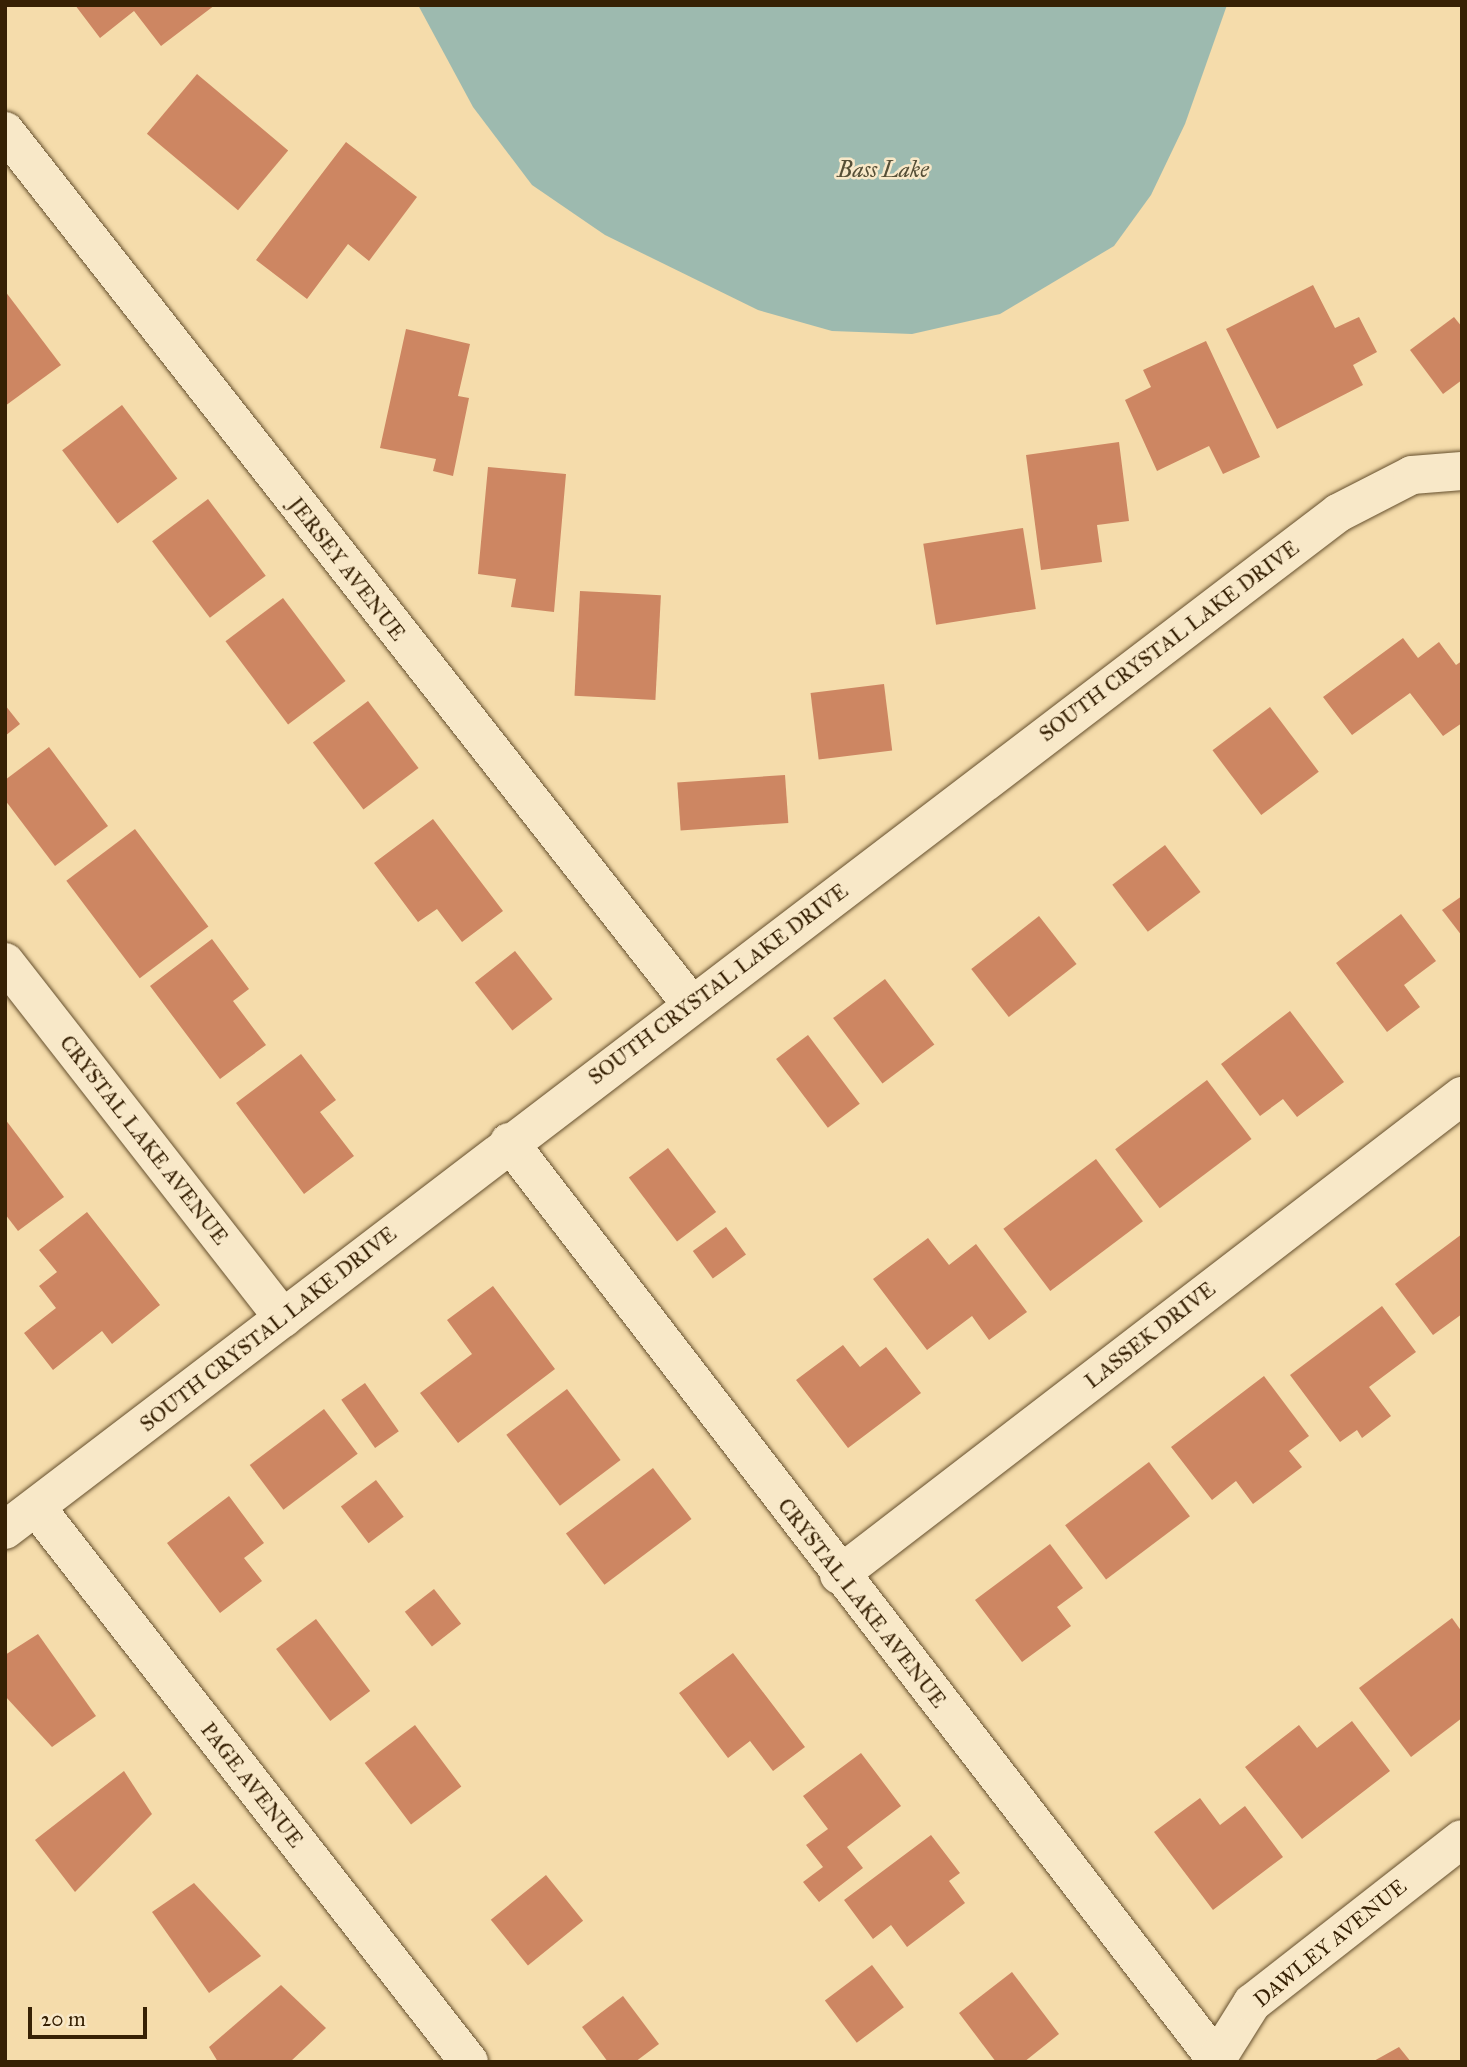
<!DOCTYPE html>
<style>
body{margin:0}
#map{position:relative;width:1467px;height:2067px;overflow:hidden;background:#f5dcab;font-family:"IM FELL Great Primer",serif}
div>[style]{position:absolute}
.water>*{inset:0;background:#9dbaaf}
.building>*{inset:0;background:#cd8662;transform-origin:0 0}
.roads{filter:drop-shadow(0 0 2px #66502e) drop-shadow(0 0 2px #66502e)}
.minor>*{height:38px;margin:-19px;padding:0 19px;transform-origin:19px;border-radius:19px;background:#f8e8c8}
span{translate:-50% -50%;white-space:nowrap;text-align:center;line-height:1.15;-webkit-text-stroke:5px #f8e8c8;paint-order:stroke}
.street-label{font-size:21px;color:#372104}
.water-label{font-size:23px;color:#564f37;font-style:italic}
.frame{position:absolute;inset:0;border:7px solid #372104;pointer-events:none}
.scale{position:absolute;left:28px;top:2007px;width:119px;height:32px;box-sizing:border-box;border:4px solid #372104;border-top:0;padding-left:9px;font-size:21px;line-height:24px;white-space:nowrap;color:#372104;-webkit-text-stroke:5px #f8e8c8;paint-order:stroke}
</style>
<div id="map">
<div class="water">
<i style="clip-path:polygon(418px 5px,1227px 5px,1185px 124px,1151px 195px,1114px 246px,1000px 314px,912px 334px,832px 331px,758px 310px,605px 235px,532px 185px,473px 107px)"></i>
</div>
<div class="building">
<i style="clip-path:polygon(75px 5px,215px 5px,161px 46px,134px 11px,100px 38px)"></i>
<i style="left:197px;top:74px;width:119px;height:78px;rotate:40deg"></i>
<i style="clip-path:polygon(346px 142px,417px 197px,369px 261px,348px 244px,307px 299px,256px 260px)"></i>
<i style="clip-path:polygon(1313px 285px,1335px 328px,1359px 317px,1377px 352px,1353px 365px,1363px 385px,1277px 429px,1226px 329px)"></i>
<i style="clip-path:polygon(5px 291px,61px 365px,5px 406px)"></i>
<i style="clip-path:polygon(1454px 317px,1462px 327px,1462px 380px,1443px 394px,1410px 350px)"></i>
<i style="clip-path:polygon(406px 329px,470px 344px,458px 396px,469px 398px,453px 476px,433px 471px,436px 459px,380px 448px)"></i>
<i style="clip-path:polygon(1206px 341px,1260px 457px,1223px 474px,1209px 446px,1157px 471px,1125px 400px,1151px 387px,1143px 370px)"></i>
<i style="left:122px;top:405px;width:92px;height:75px;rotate:53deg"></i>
<i style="clip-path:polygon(1119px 442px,1129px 521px,1097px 525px,1102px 562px,1041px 570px,1026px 455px)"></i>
<i style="clip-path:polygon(488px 467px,566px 474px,554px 612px,511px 607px,516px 579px,478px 574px)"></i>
<i style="left:208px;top:499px;width:96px;height:70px;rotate:53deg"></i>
<i style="left:1023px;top:528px;width:82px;height:101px;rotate:81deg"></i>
<i style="left:580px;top:591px;width:81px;height:105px;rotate:3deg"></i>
<i style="left:283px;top:598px;width:104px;height:72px;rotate:53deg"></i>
<i style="clip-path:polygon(1403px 638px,1418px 658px,1439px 642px,1456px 665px,1462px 661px,1462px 723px,1443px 736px,1410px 693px,1352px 735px,1323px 697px)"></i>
<i style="left:884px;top:684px;width:67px;height:74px;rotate:83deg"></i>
<i style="left:368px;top:701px;width:84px;height:69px;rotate:53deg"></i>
<i style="clip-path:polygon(5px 705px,20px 724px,5px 736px)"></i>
<i style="left:1270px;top:707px;width:81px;height:72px;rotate:53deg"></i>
<i style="clip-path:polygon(49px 747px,108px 826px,55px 866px,5px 800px,5px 780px)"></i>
<i style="left:785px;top:775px;width:48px;height:108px;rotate:86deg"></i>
<i style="clip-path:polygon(433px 819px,503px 911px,462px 942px,437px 909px,418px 922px,374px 863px)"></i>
<i style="left:135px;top:829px;width:122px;height:86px;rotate:53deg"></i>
<i style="left:1165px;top:845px;width:59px;height:66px;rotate:53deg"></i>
<i style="clip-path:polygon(1462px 896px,1462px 936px,1442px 910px)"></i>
<i style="clip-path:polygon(1401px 914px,1436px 961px,1404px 985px,1420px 1007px,1387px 1032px,1336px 963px)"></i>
<i style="left:1039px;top:916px;width:61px;height:86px;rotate:52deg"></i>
<i style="clip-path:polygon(212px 939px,249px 989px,233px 1001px,266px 1045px,220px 1079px,150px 986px)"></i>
<i style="left:515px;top:951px;width:61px;height:51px;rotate:52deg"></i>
<i style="left:885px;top:979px;width:82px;height:65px;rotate:53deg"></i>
<i style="clip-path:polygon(1290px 1011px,1344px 1082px,1297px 1117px,1283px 1099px,1260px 1116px,1221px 1064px)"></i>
<i style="left:808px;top:1035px;width:86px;height:40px;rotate:53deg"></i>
<i style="clip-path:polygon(301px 1054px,336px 1100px,320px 1112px,354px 1156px,304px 1194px,236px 1103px)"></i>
<i style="left:1207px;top:1080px;width:74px;height:115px;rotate:53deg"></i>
<i style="clip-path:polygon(5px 1119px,64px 1197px,18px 1231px,5px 1214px)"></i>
<i style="left:668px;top:1148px;width:80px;height:49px;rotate:53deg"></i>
<i style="left:1096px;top:1159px;width:78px;height:116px;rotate:53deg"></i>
<i style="clip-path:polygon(87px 1212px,160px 1305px,112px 1344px,102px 1331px,53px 1370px,24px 1333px,56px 1308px,39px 1286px,57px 1272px,39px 1250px)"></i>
<i style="left:726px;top:1227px;width:34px;height:41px;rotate:54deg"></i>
<i style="clip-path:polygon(1462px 1234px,1462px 1314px,1433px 1335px,1395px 1284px)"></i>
<i style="clip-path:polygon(928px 1238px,949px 1265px,976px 1244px,1027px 1312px,989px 1340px,972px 1316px,927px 1350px,873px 1279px)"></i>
<i style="clip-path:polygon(493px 1286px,555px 1369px,458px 1443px,420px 1393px,472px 1354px,447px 1320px)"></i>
<i style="clip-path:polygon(1382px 1306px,1416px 1352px,1369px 1387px,1391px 1416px,1362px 1438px,1357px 1430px,1340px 1442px,1290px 1375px)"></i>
<i style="clip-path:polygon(843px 1345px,860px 1367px,886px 1347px,921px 1393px,848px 1448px,796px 1380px)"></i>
<i style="clip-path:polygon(1264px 1376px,1309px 1436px,1289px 1451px,1302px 1467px,1253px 1504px,1236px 1481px,1212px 1500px,1171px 1447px)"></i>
<i style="left:365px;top:1383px;width:59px;height:29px;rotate:55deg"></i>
<i style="left:567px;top:1389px;width:89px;height:76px;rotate:53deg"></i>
<i style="left:324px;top:1409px;width:56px;height:93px;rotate:53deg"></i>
<i style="left:1149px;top:1462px;width:68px;height:105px;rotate:53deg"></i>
<i style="left:653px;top:1468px;width:64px;height:109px;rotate:53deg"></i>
<i style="left:376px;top:1480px;width:46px;height:44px;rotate:53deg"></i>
<i style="clip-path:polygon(229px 1496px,264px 1543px,244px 1558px,262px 1581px,220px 1613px,167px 1543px)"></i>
<i style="clip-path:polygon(1050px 1544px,1083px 1588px,1057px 1607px,1071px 1626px,1022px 1662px,975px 1600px)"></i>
<i style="left:434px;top:1589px;width:44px;height:37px;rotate:52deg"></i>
<i style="clip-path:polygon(1452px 1618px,1462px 1632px,1462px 1718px,1411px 1757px,1359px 1688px)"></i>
<i style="left:316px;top:1619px;width:90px;height:50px;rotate:53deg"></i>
<i style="clip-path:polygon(38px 1634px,96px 1716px,52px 1747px,5px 1696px,5px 1655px)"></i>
<i style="clip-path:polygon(733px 1653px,805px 1747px,773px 1771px,750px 1741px,728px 1758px,679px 1693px)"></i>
<i style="clip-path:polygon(1352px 1721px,1390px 1771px,1302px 1839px,1245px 1767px,1299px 1725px,1317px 1748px)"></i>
<i style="left:415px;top:1725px;width:77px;height:63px;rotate:53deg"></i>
<i style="clip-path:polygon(861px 1753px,901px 1806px,847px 1847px,863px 1868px,819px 1902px,803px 1882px,823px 1867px,806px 1845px,828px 1829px,803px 1796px)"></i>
<i style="clip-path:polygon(124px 1771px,152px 1814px,75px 1892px,35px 1840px)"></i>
<i style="clip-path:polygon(1200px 1798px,1220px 1825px,1245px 1806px,1283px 1857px,1213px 1910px,1154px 1832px)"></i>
<i style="clip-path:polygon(931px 1835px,960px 1873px,949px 1881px,965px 1903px,907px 1947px,891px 1925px,873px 1939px,844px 1900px)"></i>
<i style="left:546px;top:1875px;width:59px;height:71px;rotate:51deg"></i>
<i style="clip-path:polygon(194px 1883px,261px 1956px,209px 1993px,152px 1912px)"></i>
<i style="left:872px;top:1965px;width:53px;height:59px;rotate:53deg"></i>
<i style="clip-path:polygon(1012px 1972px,1059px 2034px,1024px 2062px,996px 2062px,959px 2013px)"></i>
<i style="clip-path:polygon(281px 1985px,326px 2028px,290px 2062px,218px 2062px,209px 2047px)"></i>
<i style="clip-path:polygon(623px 1996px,659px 2044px,635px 2062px,608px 2062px,582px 2027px)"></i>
<i style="clip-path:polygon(1399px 2047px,1411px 2062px,1372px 2062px)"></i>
</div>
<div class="roads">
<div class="minor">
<i style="left:5px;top:131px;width:1110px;rotate:51.84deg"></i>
<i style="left:5px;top:962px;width:452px;rotate:52deg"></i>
<i style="left:509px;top:1142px;width:1161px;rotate:52.38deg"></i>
<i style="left:36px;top:1507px;width:704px;rotate:52.04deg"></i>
<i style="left:5px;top:1530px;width:1677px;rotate:-37.34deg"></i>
<i style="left:1338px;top:513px;width:83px;rotate:-27.2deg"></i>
<i style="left:1412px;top:475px;width:50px;rotate:-4.6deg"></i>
<i style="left:839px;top:1575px;width:786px;rotate:-37.56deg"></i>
<i style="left:1215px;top:2062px;width:70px;rotate:-57.9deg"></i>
<i style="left:1252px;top:2003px;width:266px;rotate:-38deg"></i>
</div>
</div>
<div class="street-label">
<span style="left:347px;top:569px;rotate:52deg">JERSEY AVENUE</span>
<span style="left:1169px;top:641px;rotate:-37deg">SOUTH CRYSTAL LAKE DRIVE</span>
<span style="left:718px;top:984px;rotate:-37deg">SOUTH CRYSTAL LAKE DRIVE</span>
<span style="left:144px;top:1140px;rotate:52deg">CRYSTAL LAKE AVENUE</span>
<span style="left:268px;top:1329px;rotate:-38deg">SOUTH CRYSTAL LAKE DRIVE</span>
<span style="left:1150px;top:1335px;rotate:-38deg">LASSEK DRIVE</span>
<span style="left:862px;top:1603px;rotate:52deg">CRYSTAL LAKE AVENUE</span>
<span style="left:252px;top:1785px;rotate:52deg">PAGE AVENUE</span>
<span style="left:1330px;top:1943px;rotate:-39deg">DAWLEY AVENUE</span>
</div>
<div class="water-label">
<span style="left:883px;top:169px">Bass Lake</span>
</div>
<div class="frame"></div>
<div class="scale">20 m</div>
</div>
